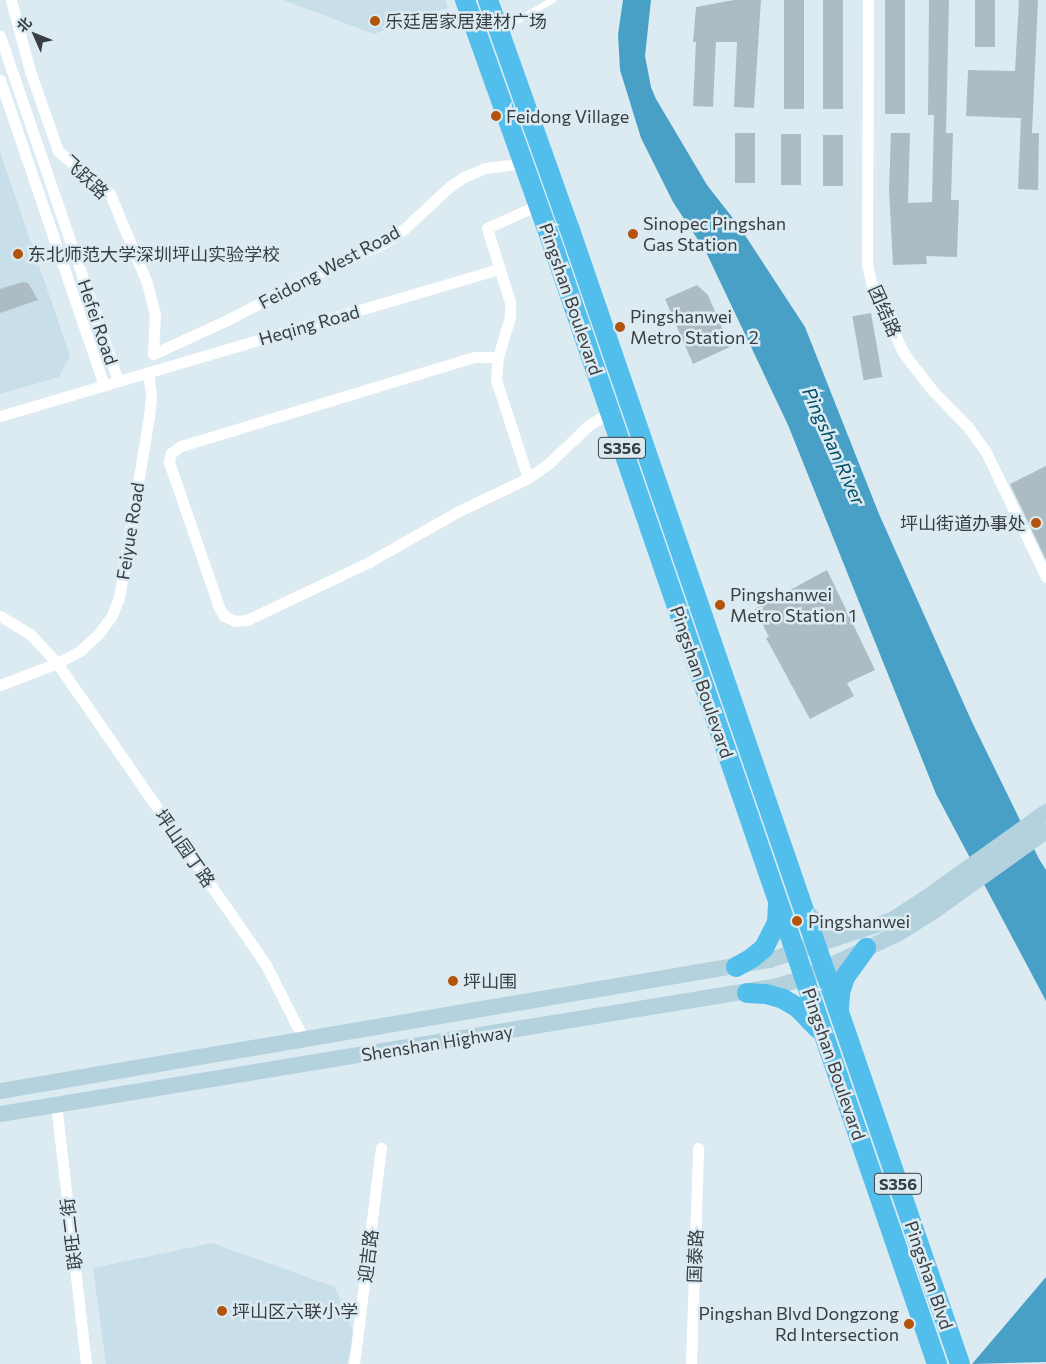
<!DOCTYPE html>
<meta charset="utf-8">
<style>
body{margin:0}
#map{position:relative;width:1046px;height:1364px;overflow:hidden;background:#dcebf2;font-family:Commissioner,"Noto Sans SC",sans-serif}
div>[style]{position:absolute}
.built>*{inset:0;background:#c8dee9}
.water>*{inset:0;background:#48a0c6}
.building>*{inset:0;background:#adbbc3;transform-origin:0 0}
.lane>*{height:5.5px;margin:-2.75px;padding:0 2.75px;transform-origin:2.75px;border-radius:2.75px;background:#fff}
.street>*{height:11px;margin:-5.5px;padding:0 5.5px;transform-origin:5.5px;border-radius:5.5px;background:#fff}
.secondary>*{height:16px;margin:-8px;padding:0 8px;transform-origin:8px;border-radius:8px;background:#b4d2dd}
.highway>*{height:20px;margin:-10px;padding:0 10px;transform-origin:10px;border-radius:10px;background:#52beeb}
.dots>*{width:14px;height:14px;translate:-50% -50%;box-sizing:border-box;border:2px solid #dcebf2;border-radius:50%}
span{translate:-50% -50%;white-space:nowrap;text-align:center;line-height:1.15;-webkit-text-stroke:5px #dcebf2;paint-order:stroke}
.shield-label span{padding:1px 4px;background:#dcebf2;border:1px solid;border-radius:4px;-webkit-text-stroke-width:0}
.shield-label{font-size:16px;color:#383e41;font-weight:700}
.poi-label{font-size:18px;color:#383e41}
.left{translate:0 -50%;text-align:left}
.right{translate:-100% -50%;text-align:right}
.street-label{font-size:18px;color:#383e41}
.water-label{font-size:19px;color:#004e68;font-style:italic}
.north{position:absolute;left:10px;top:10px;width:50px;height:50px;-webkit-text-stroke:4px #dcebf2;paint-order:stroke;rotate:314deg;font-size:14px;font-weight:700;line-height:20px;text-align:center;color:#383e41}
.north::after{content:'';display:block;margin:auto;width:18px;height:22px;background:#383e41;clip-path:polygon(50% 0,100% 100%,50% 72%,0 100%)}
</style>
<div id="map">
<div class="built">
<i style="clip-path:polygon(283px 0,445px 0,448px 8px,374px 34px)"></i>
<i style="clip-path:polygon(0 152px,70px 356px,59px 377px,0 394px)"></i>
<i style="clip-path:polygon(212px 1243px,335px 1287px,355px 1336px,347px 1364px,106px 1364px,93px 1268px)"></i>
</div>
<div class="water">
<i style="clip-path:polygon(623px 0,651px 0,645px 56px,651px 87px,656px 99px,707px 185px,739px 226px,805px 327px,879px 514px,972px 722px,1039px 859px,1046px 870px,1046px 1001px,936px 794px,788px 425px,706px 252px,673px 202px,641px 138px,620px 70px,618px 34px)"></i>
<i style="clip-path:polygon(1046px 1277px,1046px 1362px,972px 1364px)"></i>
</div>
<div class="building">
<i style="clip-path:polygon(734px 0,761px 0,754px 108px,734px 107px,737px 42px,716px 42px,713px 107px,693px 106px,696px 42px,693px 42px,696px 7px)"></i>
<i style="left:784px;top:0;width:20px;height:109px"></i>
<i style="left:823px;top:0;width:20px;height:109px"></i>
<i style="left:885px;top:0;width:20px;height:114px"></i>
<i style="clip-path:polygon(929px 0,949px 0,946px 133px,953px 133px,951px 200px,959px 200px,957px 257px,926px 256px,927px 264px,893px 265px,889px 189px,891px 133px,910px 133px,908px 203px,932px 202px,934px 115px,928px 115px)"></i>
<i style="left:975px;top:0;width:20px;height:47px"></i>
<i style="clip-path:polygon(1019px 0,1038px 0,1032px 133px,1039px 133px,1038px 190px,1018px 189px,1021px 118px,966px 116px,968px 70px,1015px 71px)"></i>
<i style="left:735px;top:133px;width:20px;height:50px"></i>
<i style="left:781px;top:134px;width:20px;height:51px"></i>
<i style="left:823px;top:135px;width:20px;height:51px"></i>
<i style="clip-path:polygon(23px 282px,28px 283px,38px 300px,0 313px,0 289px)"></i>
<i style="clip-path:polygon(697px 285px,708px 295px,730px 347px,693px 364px,665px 299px)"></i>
<i style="left:871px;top:313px;width:65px;height:19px;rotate:80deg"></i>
<i style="clip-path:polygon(1046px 466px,1046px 560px,1010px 484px)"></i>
<i style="clip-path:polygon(827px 570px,875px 670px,847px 683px,854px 696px,810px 719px,766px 638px,769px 637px,755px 609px)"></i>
</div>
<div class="lane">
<i style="left:503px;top:29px;width:58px;rotate:-30.1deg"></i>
</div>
<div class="street">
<i style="left:11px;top:0;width:73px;rotate:75deg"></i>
<i style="left:30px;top:71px;width:85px;rotate:70.7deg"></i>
<i style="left:58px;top:151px;width:67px;rotate:39.6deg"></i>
<i style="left:110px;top:194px;width:96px;rotate:67.4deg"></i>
<i style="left:147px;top:283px;width:32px;rotate:76deg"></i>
<i style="left:155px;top:314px;width:40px;rotate:92.9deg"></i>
<i style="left:153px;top:354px;width:84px;rotate:-24.7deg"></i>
<i style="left:229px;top:319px;width:100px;rotate:-27.3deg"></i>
<i style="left:318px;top:273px;width:75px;rotate:-24.5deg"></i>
<i style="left:386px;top:242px;width:22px;rotate:-36deg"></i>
<i style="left:404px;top:229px;width:62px;rotate:-43deg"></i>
<i style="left:449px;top:187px;width:18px;rotate:-34deg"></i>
<i style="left:464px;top:177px;width:23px;rotate:-23deg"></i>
<i style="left:485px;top:168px;width:38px;rotate:-7deg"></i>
<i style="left:868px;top:0;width:264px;rotate:90.2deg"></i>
<i style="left:867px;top:264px;width:22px;rotate:77deg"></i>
<i style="left:872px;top:285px;width:74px;rotate:65.2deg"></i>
<i style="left:903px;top:352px;width:14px;rotate:54deg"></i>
<i style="left:911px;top:363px;width:37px;rotate:52deg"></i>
<i style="left:934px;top:392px;width:49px;rotate:45.8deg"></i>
<i style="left:968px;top:427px;width:29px;rotate:54deg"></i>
<i style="left:985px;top:450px;width:141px;rotate:64.3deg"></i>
<i style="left:0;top:36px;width:365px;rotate:71.1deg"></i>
<i style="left:0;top:80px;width:322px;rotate:71.2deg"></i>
<i style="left:498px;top:357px;width:24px;rotate:180deg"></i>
<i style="left:474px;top:357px;width:306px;rotate:163.1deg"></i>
<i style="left:181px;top:446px;width:12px;rotate:145deg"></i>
<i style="left:171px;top:453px;width:9px;rotate:103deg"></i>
<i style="left:169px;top:462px;width:153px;rotate:71deg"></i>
<i style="left:219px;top:607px;width:10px;rotate:61deg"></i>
<i style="left:224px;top:616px;width:12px;rotate:24deg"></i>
<i style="left:235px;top:621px;width:12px;rotate:-5deg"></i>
<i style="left:247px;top:620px;width:135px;rotate:-25.4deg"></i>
<i style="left:369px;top:562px;width:101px;rotate:-29.6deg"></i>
<i style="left:457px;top:512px;width:79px;rotate:-25.6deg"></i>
<i style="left:528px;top:478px;width:24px;rotate:-35deg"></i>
<i style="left:548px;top:464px;width:58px;rotate:-43.6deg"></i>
<i style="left:590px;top:424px;width:23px;rotate:-29deg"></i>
<i style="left:0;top:416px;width:520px;rotate:-16.41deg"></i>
<i style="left:528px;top:478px;width:103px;rotate:-108.1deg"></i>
<i style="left:496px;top:380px;width:23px;rotate:-85deg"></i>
<i style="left:498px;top:357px;width:42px;rotate:-73.3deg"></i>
<i style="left:510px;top:317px;width:15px;rotate:-90deg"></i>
<i style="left:510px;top:302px;width:77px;rotate:-107.3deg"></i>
<i style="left:487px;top:228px;width:56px;rotate:-24.3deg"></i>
<i style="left:0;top:616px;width:35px;rotate:31deg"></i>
<i style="left:30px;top:634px;width:40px;rotate:47deg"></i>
<i style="left:57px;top:663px;width:367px;rotate:55.3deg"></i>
<i style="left:266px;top:965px;width:84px;rotate:63.1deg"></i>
<i style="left:0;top:685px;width:61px;rotate:-21.1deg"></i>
<i style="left:57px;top:663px;width:27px;rotate:-28deg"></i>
<i style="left:81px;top:650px;width:25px;rotate:-43deg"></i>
<i style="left:99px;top:633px;width:20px;rotate:-53deg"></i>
<i style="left:111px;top:617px;width:21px;rotate:-67deg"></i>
<i style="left:119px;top:598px;width:184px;rotate:-80.6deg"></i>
<i style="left:149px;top:416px;width:20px;rotate:-84deg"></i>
<i style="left:151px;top:396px;width:24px;rotate:-97deg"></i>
<i style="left:56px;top:1104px;width:262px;rotate:83.4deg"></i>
<i style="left:354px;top:1364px;width:218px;rotate:-82.9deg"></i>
<i style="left:691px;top:1364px;width:216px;rotate:-88.1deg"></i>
</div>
<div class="secondary">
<i style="left:803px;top:907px;width:16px;rotate:50deg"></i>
<i style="left:813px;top:919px;width:16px;rotate:30deg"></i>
<i style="left:827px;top:927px;width:24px;rotate:12deg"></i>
<i style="left:0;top:1091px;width:781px;rotate:-9.66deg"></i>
<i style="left:770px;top:960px;width:128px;rotate:-18.2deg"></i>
<i style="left:892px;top:920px;width:40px;rotate:-32.9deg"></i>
<i style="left:926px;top:898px;width:148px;rotate:-35.6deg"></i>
<i style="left:0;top:1114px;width:788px;rotate:-9.34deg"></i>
<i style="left:778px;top:986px;width:27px;rotate:-17deg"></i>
<i style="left:804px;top:978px;width:105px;rotate:-25.3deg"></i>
<i style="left:899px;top:933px;width:41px;rotate:-32.2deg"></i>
<i style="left:934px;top:911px;width:138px;rotate:-35.5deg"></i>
</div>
<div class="highway">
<i style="left:465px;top:0;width:268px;rotate:70.3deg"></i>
<i style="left:555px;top:252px;width:1176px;rotate:71.04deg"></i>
<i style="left:488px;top:0;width:241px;rotate:70.4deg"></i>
<i style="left:569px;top:227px;width:1202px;rotate:71.02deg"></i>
<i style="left:736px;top:967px;width:18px;rotate:-29deg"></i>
<i style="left:752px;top:958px;width:16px;rotate:-40deg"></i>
<i style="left:764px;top:948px;width:28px;rotate:-63deg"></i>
<i style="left:777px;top:923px;width:17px;rotate:-87deg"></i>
<i style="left:747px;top:993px;width:19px;rotate:3deg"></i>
<i style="left:766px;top:994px;width:18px;rotate:16deg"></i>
<i style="left:783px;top:999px;width:16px;rotate:30deg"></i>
<i style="left:797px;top:1007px;width:30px;rotate:46deg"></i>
<i style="left:839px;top:1009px;width:16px;rotate:-86deg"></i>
<i style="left:840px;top:993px;width:17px;rotate:-73deg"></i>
<i style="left:845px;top:977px;width:36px;rotate:-54deg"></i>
</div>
<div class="dots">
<i style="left:375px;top:21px;background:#b3530c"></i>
<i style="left:496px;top:116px;background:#b3530c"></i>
<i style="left:633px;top:234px;background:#b3530c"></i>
<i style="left:18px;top:254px;background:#b3530c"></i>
<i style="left:620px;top:327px;background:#b3530c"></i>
<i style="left:1036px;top:523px;background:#b3530c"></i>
<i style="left:720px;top:605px;background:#b3530c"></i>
<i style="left:797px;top:921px;background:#b3530c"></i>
<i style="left:453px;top:981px;background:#b3530c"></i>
<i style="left:222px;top:1311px;background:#b3530c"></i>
<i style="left:909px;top:1324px;background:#b3530c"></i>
</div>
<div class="shield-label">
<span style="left:622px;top:448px">S356</span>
<span style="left:898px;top:1184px">S356</span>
</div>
<div class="poi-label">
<span class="left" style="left:385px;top:21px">乐廷居家居建材广场</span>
<span class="left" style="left:506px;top:116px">Feidong Village</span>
<span class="left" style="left:643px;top:234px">Sinopec Pingshan<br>Gas Station</span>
<span class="left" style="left:28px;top:254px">东北师范大学深圳坪山实验学校</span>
<span class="left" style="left:630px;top:327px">Pingshanwei<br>Metro Station 2</span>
<span class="right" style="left:1026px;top:523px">坪山街道办事处</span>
<span class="left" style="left:730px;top:605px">Pingshanwei<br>Metro Station 1</span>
<span class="left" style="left:808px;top:921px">Pingshanwei</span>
<span class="left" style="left:463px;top:981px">坪山围</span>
<span class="left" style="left:232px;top:1311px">坪山区六联小学</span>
<span class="right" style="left:899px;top:1324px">Pingshan Blvd Dongzong<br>Rd Intersection</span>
</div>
<div class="street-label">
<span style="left:86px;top:177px;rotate:43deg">飞跃路</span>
<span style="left:329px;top:267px;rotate:-28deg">Feidong West Road</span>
<span style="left:571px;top:299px;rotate:71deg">Pingshan Boulevard</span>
<span style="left:885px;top:311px;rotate:66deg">团结路</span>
<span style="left:98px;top:322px;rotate:71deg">Hefei Road</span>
<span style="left:309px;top:325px;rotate:-16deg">Heqing Road</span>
<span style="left:130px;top:531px;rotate:-81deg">Feiyue Road</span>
<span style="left:702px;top:682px;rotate:71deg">Pingshan Boulevard</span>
<span style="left:185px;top:848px;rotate:55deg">坪山园丁路</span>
<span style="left:437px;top:1043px;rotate:-9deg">Shenshan Highway</span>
<span style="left:834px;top:1064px;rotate:71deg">Pingshan Boulevard</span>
<span style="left:71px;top:1234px;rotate:-97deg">联旺二街</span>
<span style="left:368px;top:1256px;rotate:-83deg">迎吉路</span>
<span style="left:695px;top:1256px;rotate:-88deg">国泰路</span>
<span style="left:929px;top:1275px;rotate:71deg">Pingshan Blvd</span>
</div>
<div class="water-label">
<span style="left:834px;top:446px;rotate:66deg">Pingshan River</span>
</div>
<div class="north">北</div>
</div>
